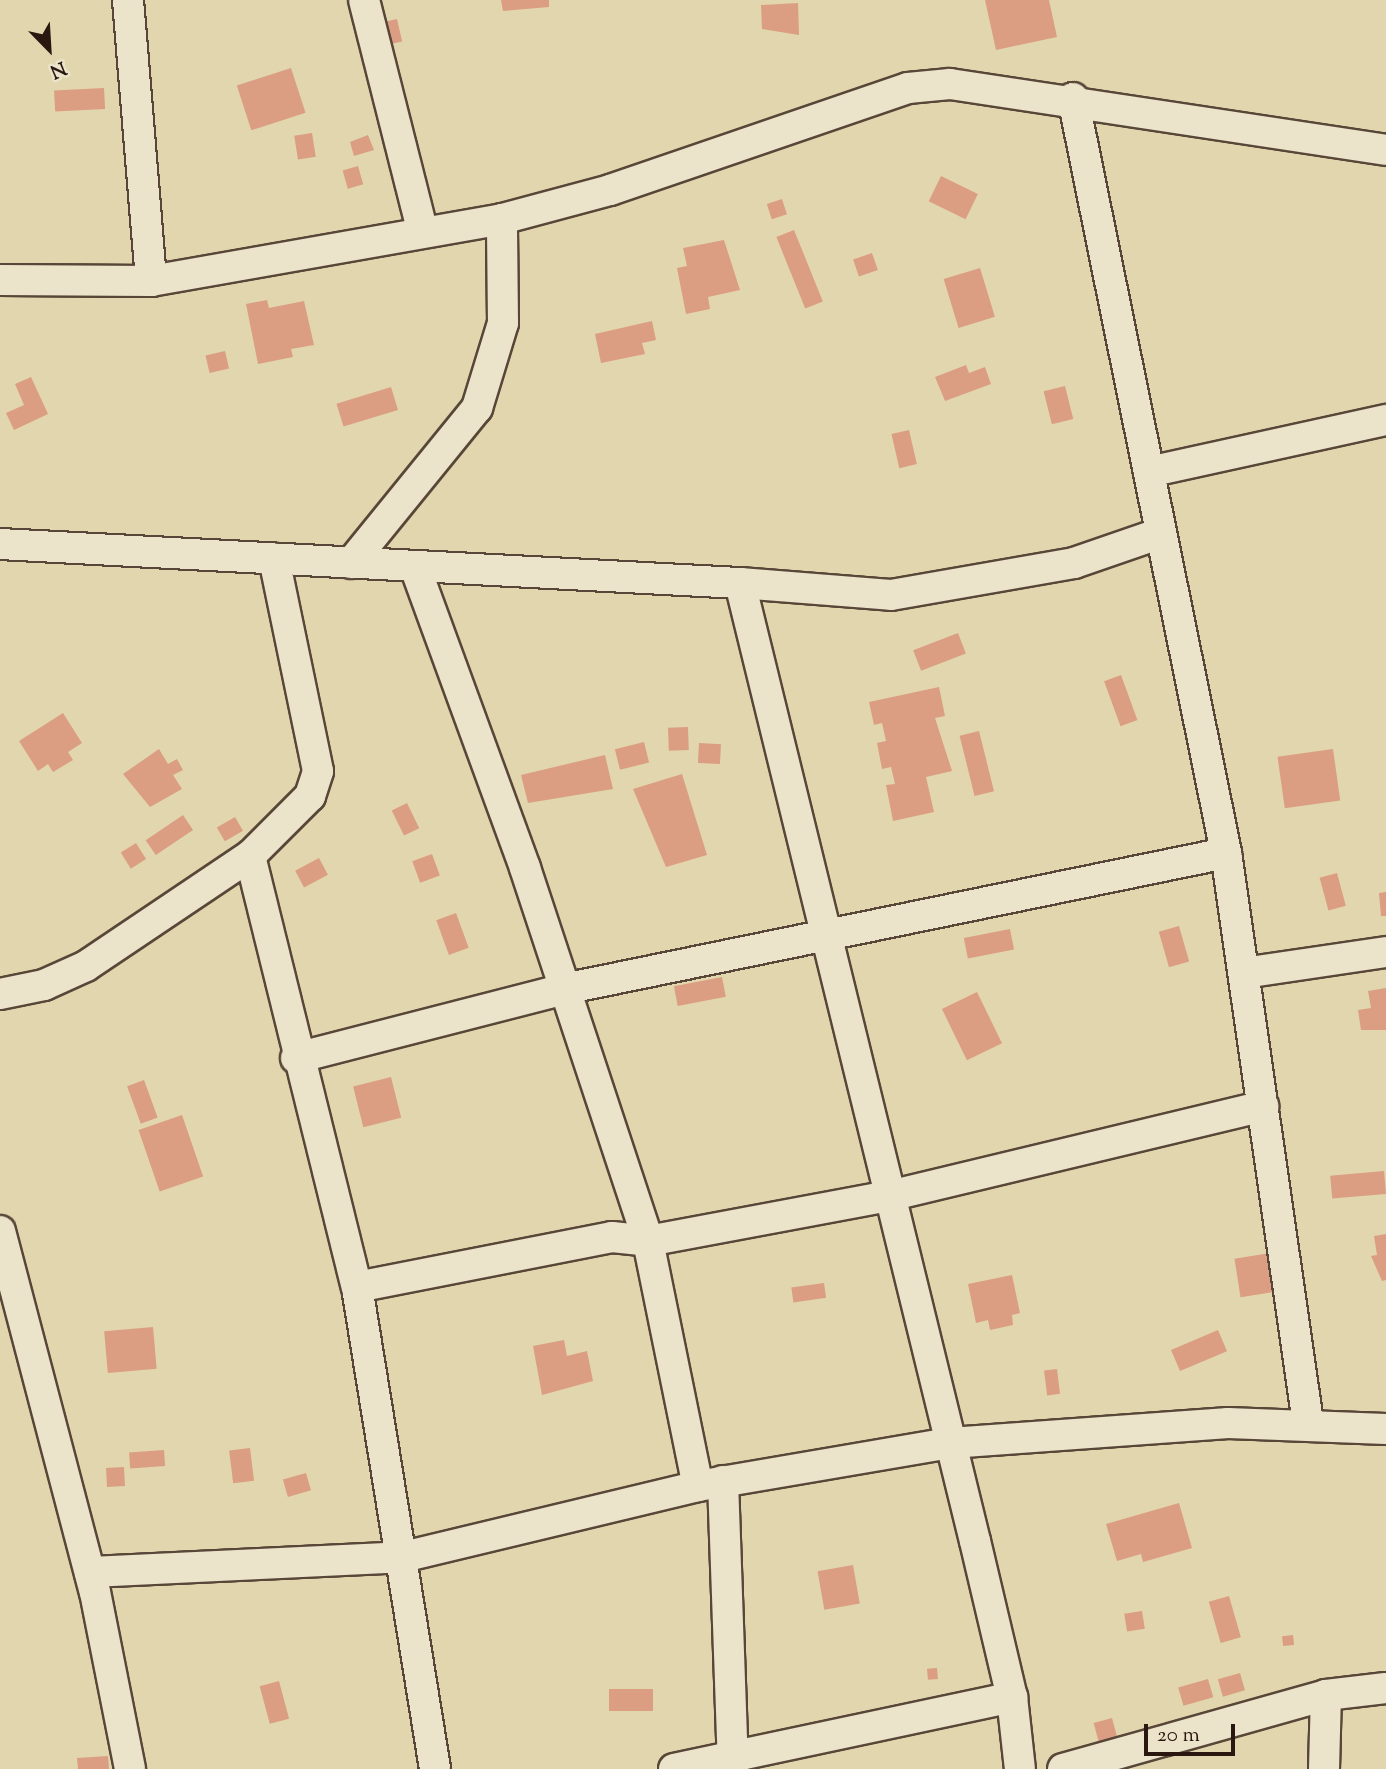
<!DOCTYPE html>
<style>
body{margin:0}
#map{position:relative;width:1386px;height:1769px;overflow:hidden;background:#e2d6ae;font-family:"Sorts Mill Goudy",serif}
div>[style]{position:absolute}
.building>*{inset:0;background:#db9e82;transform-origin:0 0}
.roads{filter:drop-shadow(2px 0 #584738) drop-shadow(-2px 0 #584738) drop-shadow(0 2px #584738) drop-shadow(0 -2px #584738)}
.minor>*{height:30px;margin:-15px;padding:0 15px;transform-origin:15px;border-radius:15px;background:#ece4ca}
span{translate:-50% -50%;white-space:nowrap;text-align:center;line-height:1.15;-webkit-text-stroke:7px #ece4ca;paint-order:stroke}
.north{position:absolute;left:14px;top:14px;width:70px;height:70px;-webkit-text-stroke:5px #ece4ca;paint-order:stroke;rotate:156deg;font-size:19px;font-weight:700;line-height:28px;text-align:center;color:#2a1710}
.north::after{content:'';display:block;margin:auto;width:24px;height:32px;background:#2a1710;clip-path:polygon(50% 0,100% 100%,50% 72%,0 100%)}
.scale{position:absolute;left:1144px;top:1724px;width:91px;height:32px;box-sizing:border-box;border:4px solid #2a1710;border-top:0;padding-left:9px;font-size:21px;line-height:24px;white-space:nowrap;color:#2a1710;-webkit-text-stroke:5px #ece4ca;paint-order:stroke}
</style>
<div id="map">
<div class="building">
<i style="clip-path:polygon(501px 0,549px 0,549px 7px,503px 11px)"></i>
<i style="clip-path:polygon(985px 0,1049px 0,1057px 37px,996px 50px)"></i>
<i style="clip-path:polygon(798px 3px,799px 35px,762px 29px,761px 5px)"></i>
<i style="left:397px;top:19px;width:23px;height:15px;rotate:77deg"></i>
<i style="left:291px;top:68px;width:47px;height:57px;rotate:72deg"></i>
<i style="left:104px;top:88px;width:21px;height:50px;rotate:87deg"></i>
<i style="left:312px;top:133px;width:24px;height:18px;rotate:81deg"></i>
<i style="clip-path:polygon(368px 135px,374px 150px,354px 156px,350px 142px)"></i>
<i style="left:358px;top:166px;width:19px;height:16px;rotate:74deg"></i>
<i style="left:941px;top:176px;width:41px;height:28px;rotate:26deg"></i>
<i style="left:782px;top:199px;width:16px;height:16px;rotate:72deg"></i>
<i style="left:794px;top:230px;width:77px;height:19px;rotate:68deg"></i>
<i style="clip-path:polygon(724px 240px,740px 290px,708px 297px,710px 309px,686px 314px,677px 268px,687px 266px,683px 248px)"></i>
<i style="left:872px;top:253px;width:18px;height:20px;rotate:71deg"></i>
<i style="left:980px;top:268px;width:51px;height:38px;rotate:73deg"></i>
<i style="clip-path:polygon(267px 300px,269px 308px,304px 301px,314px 345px,291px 349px,293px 357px,258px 364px,246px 304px)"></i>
<i style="clip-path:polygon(652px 321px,656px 340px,642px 343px,645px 354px,601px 363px,595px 334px)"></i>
<i style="left:225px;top:351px;width:18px;height:20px;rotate:77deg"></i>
<i style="clip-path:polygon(966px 365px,969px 373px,985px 367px,991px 384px,945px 401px,935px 377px)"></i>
<i style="clip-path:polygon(31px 377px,48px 414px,14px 430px,6px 413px,24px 405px,15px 384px)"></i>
<i style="left:1065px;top:386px;width:34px;height:22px;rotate:76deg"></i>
<i style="left:391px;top:387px;width:24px;height:57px;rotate:73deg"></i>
<i style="left:909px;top:430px;width:35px;height:18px;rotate:77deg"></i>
<i style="left:958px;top:633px;width:22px;height:48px;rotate:69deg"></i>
<i style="left:1121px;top:675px;width:48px;height:18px;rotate:70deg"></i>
<i style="clip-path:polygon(939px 687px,945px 716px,935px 718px,952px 771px,926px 777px,934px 812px,893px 821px,886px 785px,895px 784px,891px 767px,882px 769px,877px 743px,886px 741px,882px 723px,874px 725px,869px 702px)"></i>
<i style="clip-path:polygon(63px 713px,82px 743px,68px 752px,73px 760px,53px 772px,48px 764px,38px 771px,19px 741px)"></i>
<i style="left:688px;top:727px;width:23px;height:20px;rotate:88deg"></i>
<i style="left:979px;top:731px;width:62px;height:20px;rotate:76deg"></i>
<i style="left:644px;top:742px;width:21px;height:30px;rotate:76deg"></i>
<i style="left:699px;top:743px;width:22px;height:20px;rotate:3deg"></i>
<i style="clip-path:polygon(159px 749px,168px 764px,177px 759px,183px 770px,173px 775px,182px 789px,150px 807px,123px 774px)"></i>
<i style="left:1333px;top:749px;width:52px;height:56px;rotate:82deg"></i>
<i style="clip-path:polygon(605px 755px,613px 789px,528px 803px,521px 775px)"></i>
<i style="clip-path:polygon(682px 774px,707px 855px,666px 867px,633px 789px)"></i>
<i style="left:407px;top:803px;width:28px;height:17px;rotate:64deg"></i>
<i style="left:183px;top:815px;width:18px;height:45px;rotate:56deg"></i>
<i style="left:235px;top:817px;width:16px;height:21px;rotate:60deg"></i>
<i style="left:136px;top:843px;width:19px;height:18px;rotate:58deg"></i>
<i style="left:432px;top:854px;width:23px;height:21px;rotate:70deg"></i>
<i style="left:319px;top:858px;width:19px;height:27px;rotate:62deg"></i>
<i style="left:1337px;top:873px;width:34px;height:18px;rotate:75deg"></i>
<i style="clip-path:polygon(1386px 892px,1386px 916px,1381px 916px,1379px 893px)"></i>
<i style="left:456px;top:913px;width:37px;height:21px;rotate:70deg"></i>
<i style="left:1179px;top:926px;width:37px;height:21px;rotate:74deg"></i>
<i style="left:1010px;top:929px;width:21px;height:47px;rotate:79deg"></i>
<i style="left:722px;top:977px;width:20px;height:49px;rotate:79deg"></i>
<i style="clip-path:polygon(1386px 988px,1386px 1030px,1361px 1030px,1358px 1010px,1371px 1008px,1368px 991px)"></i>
<i style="left:977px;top:992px;width:57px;height:39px;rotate:64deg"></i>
<i style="left:391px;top:1077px;width:42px;height:39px;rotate:76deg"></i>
<i style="left:144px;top:1080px;width:40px;height:18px;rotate:70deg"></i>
<i style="left:182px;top:1115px;width:65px;height:46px;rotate:71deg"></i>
<i style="left:1384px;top:1171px;width:23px;height:54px;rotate:85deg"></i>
<i style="clip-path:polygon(1386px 1234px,1386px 1280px,1382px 1281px,1371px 1256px,1377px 1255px,1374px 1236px)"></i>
<i style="left:1270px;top:1253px;width:39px;height:36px;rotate:81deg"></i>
<i style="clip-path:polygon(1012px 1275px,1020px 1313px,1012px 1315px,1013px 1325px,990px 1330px,988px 1320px,976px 1323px,968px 1284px)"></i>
<i style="left:824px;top:1283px;width:15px;height:33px;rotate:82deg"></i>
<i style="left:153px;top:1327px;width:42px;height:49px;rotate:85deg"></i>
<i style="left:1218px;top:1330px;width:23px;height:51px;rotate:67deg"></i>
<i style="clip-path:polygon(564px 1340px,567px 1356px,587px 1351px,593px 1381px,542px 1395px,533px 1346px)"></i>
<i style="left:1057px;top:1369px;width:25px;height:13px;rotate:83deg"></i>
<i style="left:250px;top:1448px;width:33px;height:21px;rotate:83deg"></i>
<i style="left:164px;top:1450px;width:16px;height:35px;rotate:86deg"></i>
<i style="left:124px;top:1467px;width:19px;height:18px;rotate:87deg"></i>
<i style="left:306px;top:1473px;width:18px;height:24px;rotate:74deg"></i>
<i style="clip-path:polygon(1179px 1503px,1192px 1548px,1143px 1562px,1141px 1554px,1117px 1561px,1106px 1524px)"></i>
<i style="left:853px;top:1565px;width:39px;height:36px;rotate:80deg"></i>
<i style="left:1229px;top:1596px;width:43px;height:21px;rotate:74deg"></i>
<i style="left:1142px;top:1611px;width:18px;height:18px;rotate:81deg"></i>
<i style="left:1293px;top:1635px;width:10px;height:11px;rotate:84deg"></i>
<i style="left:937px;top:1668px;width:11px;height:10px;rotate:85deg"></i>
<i style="left:1240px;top:1673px;width:18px;height:23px;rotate:74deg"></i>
<i style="left:1208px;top:1679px;width:19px;height:31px;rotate:74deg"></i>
<i style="left:279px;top:1681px;width:39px;height:20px;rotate:75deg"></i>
<i style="left:609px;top:1689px;width:44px;height:22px"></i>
<i style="left:1112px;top:1718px;width:20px;height:19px;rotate:75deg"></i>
<i style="clip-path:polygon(108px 1756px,109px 1769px,78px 1769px,77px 1758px)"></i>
</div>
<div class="roads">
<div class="minor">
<i style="left:128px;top:0;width:282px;rotate:85.3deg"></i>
<i style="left:364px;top:0;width:237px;rotate:75.8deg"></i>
<i style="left:1073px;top:98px;width:770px;rotate:78.54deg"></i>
<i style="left:1226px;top:853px;width:576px;rotate:81.81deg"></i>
<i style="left:0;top:280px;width:151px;rotate:0.4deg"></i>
<i style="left:151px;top:281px;width:356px;rotate:-10deg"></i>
<i style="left:502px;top:219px;width:112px;rotate:-15deg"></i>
<i style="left:610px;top:190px;width:315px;rotate:-18.9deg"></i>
<i style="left:908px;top:88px;width:42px;rotate:-5.4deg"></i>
<i style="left:950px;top:84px;width:441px;rotate:8.6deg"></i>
<i style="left:1149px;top:472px;width:243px;rotate:-12.4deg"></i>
<i style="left:0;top:544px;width:741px;rotate:3.02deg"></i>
<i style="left:740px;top:583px;width:986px;rotate:76.22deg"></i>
<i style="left:975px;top:1541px;width:160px;rotate:76.7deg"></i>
<i style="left:1012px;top:1697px;width:72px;rotate:83.7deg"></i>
<i style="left:351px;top:563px;width:200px;rotate:-50.9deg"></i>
<i style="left:477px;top:408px;width:89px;rotate:-73deg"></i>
<i style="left:503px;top:323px;width:104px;rotate:-90.6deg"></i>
<i style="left:415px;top:567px;width:320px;rotate:69.9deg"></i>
<i style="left:525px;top:868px;width:393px;rotate:71.7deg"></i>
<i style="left:648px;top:1241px;width:250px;rotate:78.5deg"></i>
<i style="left:740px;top:583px;width:151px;rotate:4.5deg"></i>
<i style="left:891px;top:595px;width:186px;rotate:-9.9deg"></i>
<i style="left:1074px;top:563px;width:92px;rotate:-19deg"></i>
<i style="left:250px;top:856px;width:444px;rotate:76.1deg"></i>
<i style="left:357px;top:1287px;width:488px;rotate:80.8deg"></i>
<i style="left:1244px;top:973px;width:144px;rotate:-8.4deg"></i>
<i style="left:0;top:994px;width:45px;rotate:-11.6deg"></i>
<i style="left:44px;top:985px;width:46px;rotate:-24.3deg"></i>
<i style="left:86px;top:966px;width:197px;rotate:-33.9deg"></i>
<i style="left:250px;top:856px;width:85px;rotate:-45deg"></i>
<i style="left:310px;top:796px;width:26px;rotate:-72deg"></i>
<i style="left:318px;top:771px;width:217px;rotate:-101.7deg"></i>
<i style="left:296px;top:1058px;width:277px;rotate:-14.4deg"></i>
<i style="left:564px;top:989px;width:676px;rotate:-11.61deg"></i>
<i style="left:0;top:1231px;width:373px;rotate:75.3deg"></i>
<i style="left:95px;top:1592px;width:180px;rotate:78.8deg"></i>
<i style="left:357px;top:1287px;width:260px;rotate:-11.1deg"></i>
<i style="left:612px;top:1237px;width:36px;rotate:6deg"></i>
<i style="left:648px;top:1241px;width:245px;rotate:-10.6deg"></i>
<i style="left:889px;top:1196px;width:385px;rotate:-13.5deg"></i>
<i style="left:723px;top:1481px;width:288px;rotate:88deg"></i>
<i style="left:90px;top:1572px;width:313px;rotate:-2.7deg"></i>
<i style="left:403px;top:1557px;width:303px;rotate:-13.5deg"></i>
<i style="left:698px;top:1486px;width:256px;rotate:-9.7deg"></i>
<i style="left:950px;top:1443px;width:279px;rotate:-4.1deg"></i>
<i style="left:1228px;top:1423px;width:158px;rotate:2.2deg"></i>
<i style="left:674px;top:1769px;width:346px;rotate:-12deg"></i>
<i style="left:1063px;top:1769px;width:273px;rotate:-15.7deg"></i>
<i style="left:1326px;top:1695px;width:60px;rotate:-6.7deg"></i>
<i style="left:1324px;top:1769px;width:74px;rotate:-88.5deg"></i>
</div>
</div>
<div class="north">N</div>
<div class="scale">20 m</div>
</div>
